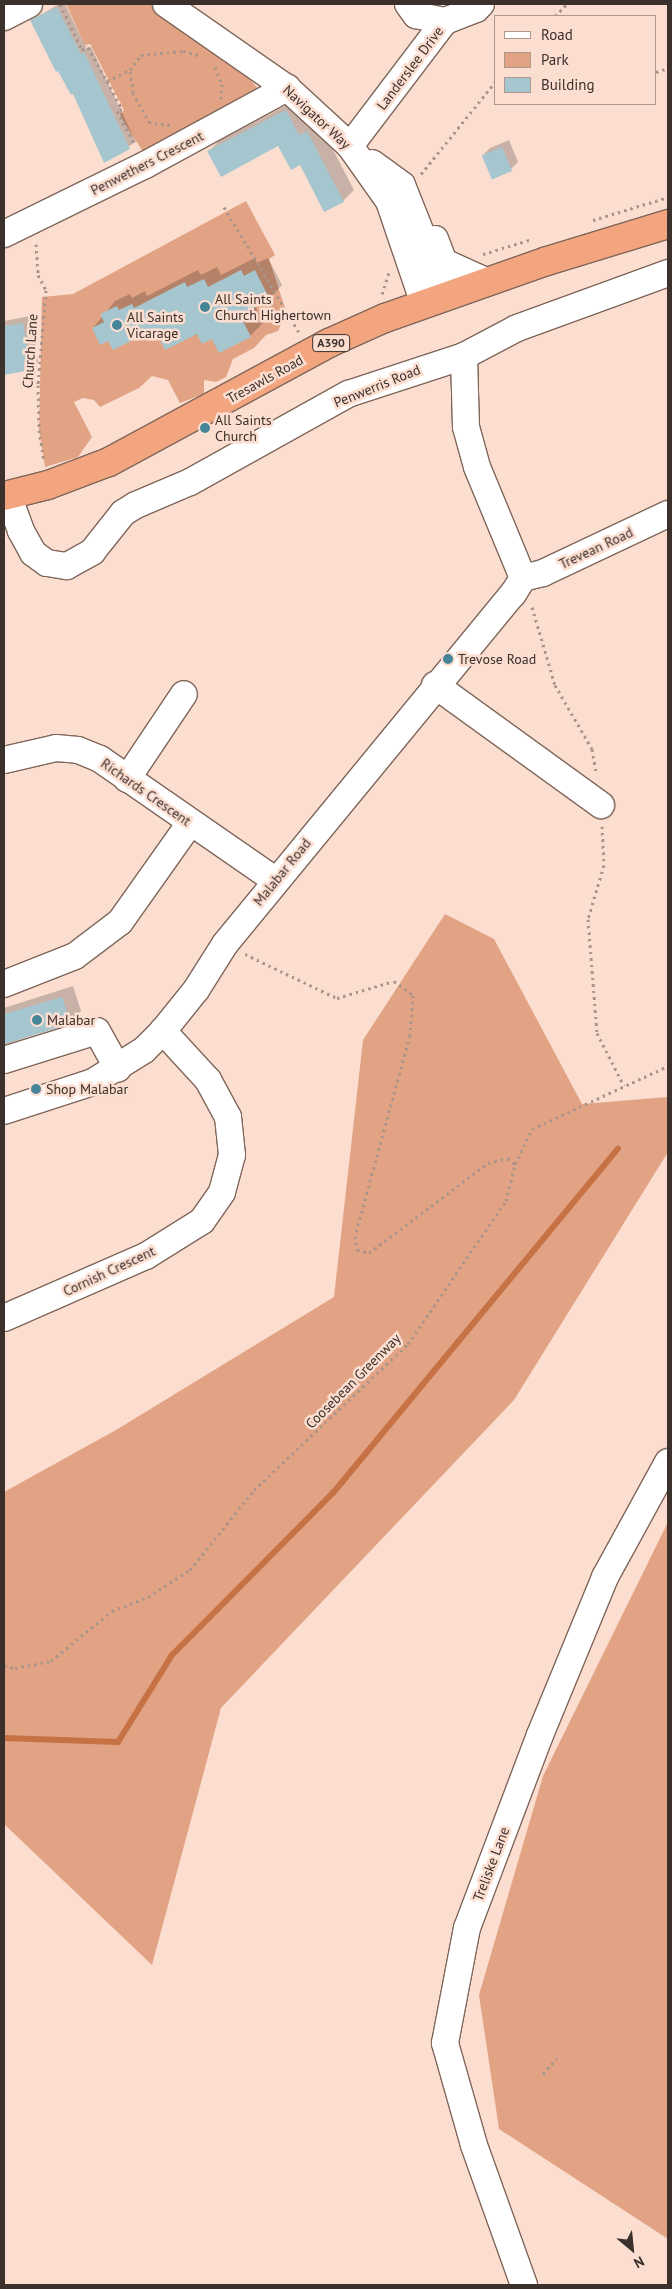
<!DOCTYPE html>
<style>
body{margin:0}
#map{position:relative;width:672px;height:2289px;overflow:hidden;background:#fbded0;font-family:"PT Sans",sans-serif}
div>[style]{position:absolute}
.green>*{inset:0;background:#e2a384}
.shadow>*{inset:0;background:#0003}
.stream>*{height:6px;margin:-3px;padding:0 3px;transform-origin:3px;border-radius:3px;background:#c67245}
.building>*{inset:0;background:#a5c5cf;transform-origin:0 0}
.path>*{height:3px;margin-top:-1.5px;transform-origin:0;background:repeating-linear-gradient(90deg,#aa958a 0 2.5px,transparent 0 6.5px)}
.roads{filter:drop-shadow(1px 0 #7f665a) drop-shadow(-1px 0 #7f665a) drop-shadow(0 1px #7f665a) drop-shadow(0 -1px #7f665a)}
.minor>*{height:26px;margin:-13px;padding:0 13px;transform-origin:13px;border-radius:13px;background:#fff}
.highway>*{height:28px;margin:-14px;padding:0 14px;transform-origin:14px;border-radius:14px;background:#f2a57e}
.dots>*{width:14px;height:14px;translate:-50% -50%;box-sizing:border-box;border:2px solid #fbded0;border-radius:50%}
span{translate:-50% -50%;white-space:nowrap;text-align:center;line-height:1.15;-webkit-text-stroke:5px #fbded0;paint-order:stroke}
.shield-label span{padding:1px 4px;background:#fbded0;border:1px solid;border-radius:4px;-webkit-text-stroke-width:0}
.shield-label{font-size:12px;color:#3b302b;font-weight:700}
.street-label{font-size:14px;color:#3b302b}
.poi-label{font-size:14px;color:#3b302b}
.left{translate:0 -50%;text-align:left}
.frame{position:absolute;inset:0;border:5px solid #3b302b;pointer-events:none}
.legend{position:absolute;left:494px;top:15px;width:162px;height:90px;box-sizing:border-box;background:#fbded0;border:1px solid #ae988e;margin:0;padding:6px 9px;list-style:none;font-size:15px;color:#3b302b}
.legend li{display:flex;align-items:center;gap:10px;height:25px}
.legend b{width:25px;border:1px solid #ae988e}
.north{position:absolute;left:607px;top:2224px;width:50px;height:50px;-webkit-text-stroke:4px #fbded0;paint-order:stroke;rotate:152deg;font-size:14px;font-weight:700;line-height:20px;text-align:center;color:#3b302b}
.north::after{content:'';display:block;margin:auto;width:18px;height:22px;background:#3b302b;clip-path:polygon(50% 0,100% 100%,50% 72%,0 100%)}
</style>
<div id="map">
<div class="green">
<i style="clip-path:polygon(66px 4px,151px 4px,242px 70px,261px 92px,147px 158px,122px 119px,120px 114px,124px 110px,90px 44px,85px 45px)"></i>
<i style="clip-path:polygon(246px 201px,275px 255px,269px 259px,286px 311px,278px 331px,266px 335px,254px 348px,233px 359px,226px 377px,216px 382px,204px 380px,204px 394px,180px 403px,168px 380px,152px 376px,139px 388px,100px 407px,94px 400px,83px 398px,74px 402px,92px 437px,78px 457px,45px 467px,39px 430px,42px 297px,73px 294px)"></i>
<i style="clip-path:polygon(445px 914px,494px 939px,582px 1104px,668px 1097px,668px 1152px,514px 1400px,221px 1708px,152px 1965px,4px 1824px,4px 1492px,116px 1430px,334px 1297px,363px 1040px)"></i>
<i style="clip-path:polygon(668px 1522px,668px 2239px,499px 2129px,479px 1995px,543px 1776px)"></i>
</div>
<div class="shadow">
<i style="clip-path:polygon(59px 4px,65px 4px,87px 49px,91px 47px,136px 142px,105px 161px,73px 92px,32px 20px)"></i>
<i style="clip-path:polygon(297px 100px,318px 121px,354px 190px,343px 201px,279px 145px,209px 151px,219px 141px)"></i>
<i style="clip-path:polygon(509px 140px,518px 162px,511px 169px,483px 155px,490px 148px)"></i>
<i style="clip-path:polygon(255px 258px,257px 263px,268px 258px,282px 285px,269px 299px,255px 306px,263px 323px,250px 336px,212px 338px,156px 328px,109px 339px,93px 328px,115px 301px,130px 294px,132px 298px,145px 291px,147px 296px,198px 270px,201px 275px,217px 267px,221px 275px)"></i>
<i style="clip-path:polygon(30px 316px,38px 362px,30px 369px,4px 374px,4px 321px)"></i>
<i style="clip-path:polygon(73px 986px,81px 1011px,70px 1022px,4px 1045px,4px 1008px)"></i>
</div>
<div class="stream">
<i style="left:4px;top:1738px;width:114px;rotate:2deg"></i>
<i style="left:118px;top:1742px;width:102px;rotate:-58.2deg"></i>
<i style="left:172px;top:1655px;width:228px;rotate:-45.2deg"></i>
<i style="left:333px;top:1493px;width:447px;rotate:-50.4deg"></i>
</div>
<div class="building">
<i style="clip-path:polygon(57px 7px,81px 54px,84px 52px,130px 149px,104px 163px,73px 94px,71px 95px,58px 71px,56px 72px,30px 20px)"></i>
<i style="clip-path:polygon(286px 110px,299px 135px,307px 131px,344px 202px,324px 212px,300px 165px,291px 170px,278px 146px,221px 177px,207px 151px)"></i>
<i style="left:502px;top:147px;width:26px;height:22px;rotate:67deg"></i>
<i style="clip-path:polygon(241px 270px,244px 276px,255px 270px,270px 300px,240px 315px,251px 337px,219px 353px,212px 339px,202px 344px,197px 334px,165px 350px,155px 329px,113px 350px,108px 341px,100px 345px,92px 328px,104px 322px,100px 314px,117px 306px,119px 310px,132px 304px,134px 308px,185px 282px,187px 287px,204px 279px,208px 287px)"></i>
<i style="clip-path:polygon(23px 323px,31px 370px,4px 375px,4px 326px)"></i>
<i style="clip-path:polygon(62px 997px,71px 1024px,4px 1044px,4px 1014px)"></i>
</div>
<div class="path">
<i style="left:60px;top:4px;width:51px;rotate:64.4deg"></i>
<i style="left:82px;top:50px;width:7px;rotate:-27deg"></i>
<i style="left:88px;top:47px;width:39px;rotate:61deg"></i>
<i style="left:107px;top:81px;width:32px;rotate:62deg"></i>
<i style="left:122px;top:109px;width:5px;rotate:158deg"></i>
<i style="left:117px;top:111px;width:38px;rotate:62deg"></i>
<i style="left:555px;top:16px;width:17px;rotate:-45deg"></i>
<i style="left:215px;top:67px;width:18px;rotate:68deg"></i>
<i style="left:222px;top:84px;width:15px;rotate:94deg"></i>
<i style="left:656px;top:72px;width:13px;rotate:-18deg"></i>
<i style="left:107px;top:81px;width:25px;rotate:-26deg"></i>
<i style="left:170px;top:125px;width:20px;rotate:-174deg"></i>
<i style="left:150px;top:123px;width:34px;rotate:-120deg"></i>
<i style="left:133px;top:93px;width:23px;rotate:-97deg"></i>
<i style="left:130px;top:70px;width:19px;rotate:-54deg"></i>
<i style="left:141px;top:55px;width:42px;rotate:-5.4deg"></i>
<i style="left:183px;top:51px;width:16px;rotate:15deg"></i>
<i style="left:421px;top:174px;width:119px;rotate:-51.1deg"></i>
<i style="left:224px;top:207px;width:148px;rotate:59.1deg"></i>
<i style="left:593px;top:220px;width:78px;rotate:-17deg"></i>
<i style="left:36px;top:244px;width:31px;rotate:86deg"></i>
<i style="left:38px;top:275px;width:17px;rotate:62deg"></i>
<i style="left:46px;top:290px;width:95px;rotate:94.8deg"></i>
<i style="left:38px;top:385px;width:45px;rotate:88.7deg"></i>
<i style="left:39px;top:430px;width:32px;rotate:81deg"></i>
<i style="left:483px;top:254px;width:51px;rotate:-17deg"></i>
<i style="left:382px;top:294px;width:23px;rotate:-72deg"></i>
<i style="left:532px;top:607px;width:81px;rotate:73.6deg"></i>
<i style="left:555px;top:685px;width:74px;rotate:60deg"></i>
<i style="left:592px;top:749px;width:23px;rotate:80deg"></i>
<i style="left:602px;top:826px;width:39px;rotate:87deg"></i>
<i style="left:604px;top:865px;width:56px;rotate:106.5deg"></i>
<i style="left:588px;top:919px;width:114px;rotate:85.5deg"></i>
<i style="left:597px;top:1033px;width:59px;rotate:63deg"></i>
<i style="left:245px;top:954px;width:102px;rotate:25.6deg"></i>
<i style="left:337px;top:998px;width:59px;rotate:-16.6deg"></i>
<i style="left:394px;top:981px;width:24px;rotate:36deg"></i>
<i style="left:413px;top:995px;width:40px;rotate:94.3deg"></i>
<i style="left:410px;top:1035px;width:208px;rotate:105.3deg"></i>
<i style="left:355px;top:1236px;width:14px;rotate:82deg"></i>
<i style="left:357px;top:1250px;width:12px;rotate:14deg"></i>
<i style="left:369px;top:1253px;width:149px;rotate:-37.1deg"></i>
<i style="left:488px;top:1163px;width:21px;rotate:-14deg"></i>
<i style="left:508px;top:1158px;width:9px;rotate:41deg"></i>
<i style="left:4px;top:1666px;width:11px;rotate:10deg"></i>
<i style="left:15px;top:1668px;width:37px;rotate:-11deg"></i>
<i style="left:51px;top:1661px;width:79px;rotate:-39.3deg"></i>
<i style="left:112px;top:1611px;width:39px;rotate:-21deg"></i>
<i style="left:148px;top:1597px;width:50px;rotate:-32.7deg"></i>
<i style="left:190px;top:1570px;width:102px;rotate:-51.3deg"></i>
<i style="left:254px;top:1490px;width:212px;rotate:-43.5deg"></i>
<i style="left:408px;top:1344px;width:173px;rotate:-55.6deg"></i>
<i style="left:506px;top:1201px;width:38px;rotate:-76deg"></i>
<i style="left:515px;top:1164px;width:39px;rotate:-64deg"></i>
<i style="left:532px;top:1129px;width:150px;rotate:-24.9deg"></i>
<i style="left:543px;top:2074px;width:21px;rotate:-49deg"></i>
</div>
<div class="roads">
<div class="minor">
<i style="left:166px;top:4px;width:147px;rotate:34.8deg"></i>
<i style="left:287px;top:88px;width:86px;rotate:42.6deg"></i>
<i style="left:350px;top:146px;width:67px;rotate:54.7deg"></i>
<i style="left:389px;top:201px;width:109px;rotate:71.2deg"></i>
<i style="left:408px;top:4px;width:14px;rotate:54deg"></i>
<i style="left:416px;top:15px;width:30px;rotate:12deg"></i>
<i style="left:4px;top:17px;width:28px;rotate:-27deg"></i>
<i style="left:350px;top:146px;width:157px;rotate:-52.8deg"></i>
<i style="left:445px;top:21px;width:33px;rotate:-21deg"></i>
<i style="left:476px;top:9px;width:7px;rotate:-45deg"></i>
<i style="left:372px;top:163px;width:37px;rotate:36deg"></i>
<i style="left:402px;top:185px;width:119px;rotate:68.4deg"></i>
<i style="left:4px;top:234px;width:157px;rotate:-26.1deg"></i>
<i style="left:145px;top:165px;width:162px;rotate:-28.5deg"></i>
<i style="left:435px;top:239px;width:25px;rotate:69deg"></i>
<i style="left:444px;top:262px;width:48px;rotate:24.4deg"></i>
<i style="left:464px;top:356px;width:71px;rotate:88.4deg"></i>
<i style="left:466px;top:427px;width:41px;rotate:74.6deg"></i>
<i style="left:477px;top:467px;width:120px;rotate:67.5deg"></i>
<i style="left:8px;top:495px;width:38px;rotate:70deg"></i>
<i style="left:21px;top:531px;width:25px;rotate:61deg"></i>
<i style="left:33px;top:553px;width:17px;rotate:36deg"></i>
<i style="left:47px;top:563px;width:20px;rotate:9deg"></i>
<i style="left:67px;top:566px;width:29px;rotate:-29deg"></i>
<i style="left:92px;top:552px;width:50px;rotate:-51.5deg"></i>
<i style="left:123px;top:513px;width:15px;rotate:-32deg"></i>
<i style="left:136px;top:505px;width:59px;rotate:-23.1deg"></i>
<i style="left:190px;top:482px;width:181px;rotate:-29.1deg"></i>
<i style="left:348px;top:394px;width:122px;rotate:-18.1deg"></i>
<i style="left:464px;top:356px;width:60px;rotate:-27.8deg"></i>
<i style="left:517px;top:328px;width:161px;rotate:-20deg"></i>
<i style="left:523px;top:578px;width:21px;rotate:-14deg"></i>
<i style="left:543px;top:573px;width:138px;rotate:-25.3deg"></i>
<i style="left:435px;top:685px;width:205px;rotate:35.9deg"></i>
<i style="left:4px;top:760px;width:53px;rotate:-13deg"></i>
<i style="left:56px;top:748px;width:22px;rotate:5deg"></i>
<i style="left:78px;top:750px;width:24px;rotate:22deg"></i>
<i style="left:100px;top:759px;width:213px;rotate:34.7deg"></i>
<i style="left:127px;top:779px;width:102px;rotate:-56.2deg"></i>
<i style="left:4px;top:984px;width:76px;rotate:-21.5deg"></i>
<i style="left:75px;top:956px;width:56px;rotate:-37.1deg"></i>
<i style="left:120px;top:922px;width:121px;rotate:-54.7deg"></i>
<i style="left:4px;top:1060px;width:97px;rotate:-17.3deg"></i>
<i style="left:97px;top:1031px;width:43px;rotate:61.1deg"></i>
<i style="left:4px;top:1111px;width:94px;rotate:-18deg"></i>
<i style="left:93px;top:1082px;width:60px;rotate:-32.1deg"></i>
<i style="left:144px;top:1050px;width:27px;rotate:-45deg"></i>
<i style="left:163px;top:1031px;width:53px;rotate:-51.2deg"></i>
<i style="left:196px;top:990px;width:54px;rotate:-57.8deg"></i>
<i style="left:225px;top:944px;width:453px;rotate:-50.6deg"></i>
<i style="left:513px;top:594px;width:19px;rotate:-58deg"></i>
<i style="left:4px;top:1318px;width:155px;rotate:-23.6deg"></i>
<i style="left:146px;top:1256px;width:66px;rotate:-32deg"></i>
<i style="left:202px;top:1221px;width:35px;rotate:-55deg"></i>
<i style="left:222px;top:1192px;width:38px;rotate:-75deg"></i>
<i style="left:232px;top:1155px;width:38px;rotate:-96deg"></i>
<i style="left:228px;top:1117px;width:42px;rotate:-118.4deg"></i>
<i style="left:208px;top:1080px;width:67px;rotate:-132.6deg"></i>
<i style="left:524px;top:2285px;width:149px;rotate:-109.7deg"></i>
<i style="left:474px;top:2145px;width:106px;rotate:-105.9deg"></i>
<i style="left:445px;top:2043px;width:117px;rotate:-79.2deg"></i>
<i style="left:467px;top:1928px;width:206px;rotate:-69.3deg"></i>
<i style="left:540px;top:1735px;width:171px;rotate:-67.6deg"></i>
<i style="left:605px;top:1577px;width:131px;rotate:-61.3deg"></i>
</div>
<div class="highway">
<i style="left:4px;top:496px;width:45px;rotate:-14deg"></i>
<i style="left:48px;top:485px;width:65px;rotate:-20.7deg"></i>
<i style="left:109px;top:462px;width:250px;rotate:-28.4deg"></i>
<i style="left:329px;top:343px;width:61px;rotate:-24.1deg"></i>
<i style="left:385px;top:318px;width:172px;rotate:-19.4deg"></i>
<i style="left:547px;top:261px;width:127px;rotate:-17deg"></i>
</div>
</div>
<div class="dots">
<i style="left:205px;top:307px;background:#458598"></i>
<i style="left:117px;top:325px;background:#458598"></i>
<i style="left:205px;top:428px;background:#458598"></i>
<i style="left:448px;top:659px;background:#458598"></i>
<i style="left:37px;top:1020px;background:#458598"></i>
<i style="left:36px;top:1089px;background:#458598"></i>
</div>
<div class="shield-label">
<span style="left:331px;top:343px">A390</span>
</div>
<div class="street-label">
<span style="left:410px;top:68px;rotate:-53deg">Landerslee Drive</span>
<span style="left:317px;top:117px;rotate:43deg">Navigator Way</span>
<span style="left:147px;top:163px;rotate:-27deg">Penwethers Crescent</span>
<span style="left:30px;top:351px;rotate:-86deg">Church Lane</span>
<span style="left:265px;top:379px;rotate:-29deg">Tresawls Road</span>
<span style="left:377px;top:386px;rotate:-22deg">Penwerris Road</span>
<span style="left:596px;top:548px;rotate:-25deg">Trevean Road</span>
<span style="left:146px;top:792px;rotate:35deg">Richards Crescent</span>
<span style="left:282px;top:872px;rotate:-51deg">Malabar Road</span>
<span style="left:109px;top:1271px;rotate:-25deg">Cornish Crescent</span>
<span style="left:353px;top:1381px;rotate:-45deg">Coosebean Greenway</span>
<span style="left:491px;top:1864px;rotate:-69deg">Treliske Lane</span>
</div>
<div class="poi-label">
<span class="left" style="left:215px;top:307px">All Saints<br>Church Highertown</span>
<span class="left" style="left:127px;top:325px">All Saints<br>Vicarage</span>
<span class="left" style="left:215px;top:428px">All Saints<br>Church</span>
<span class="left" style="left:458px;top:659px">Trevose Road</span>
<span class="left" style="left:47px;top:1020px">Malabar</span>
<span class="left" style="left:46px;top:1089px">Shop Malabar</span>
</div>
<div class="frame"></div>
<ul class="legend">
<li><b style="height:6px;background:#fff"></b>Road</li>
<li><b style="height:14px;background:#e2a384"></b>Park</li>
<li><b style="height:14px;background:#a5c5cf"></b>Building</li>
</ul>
<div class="north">N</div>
</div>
